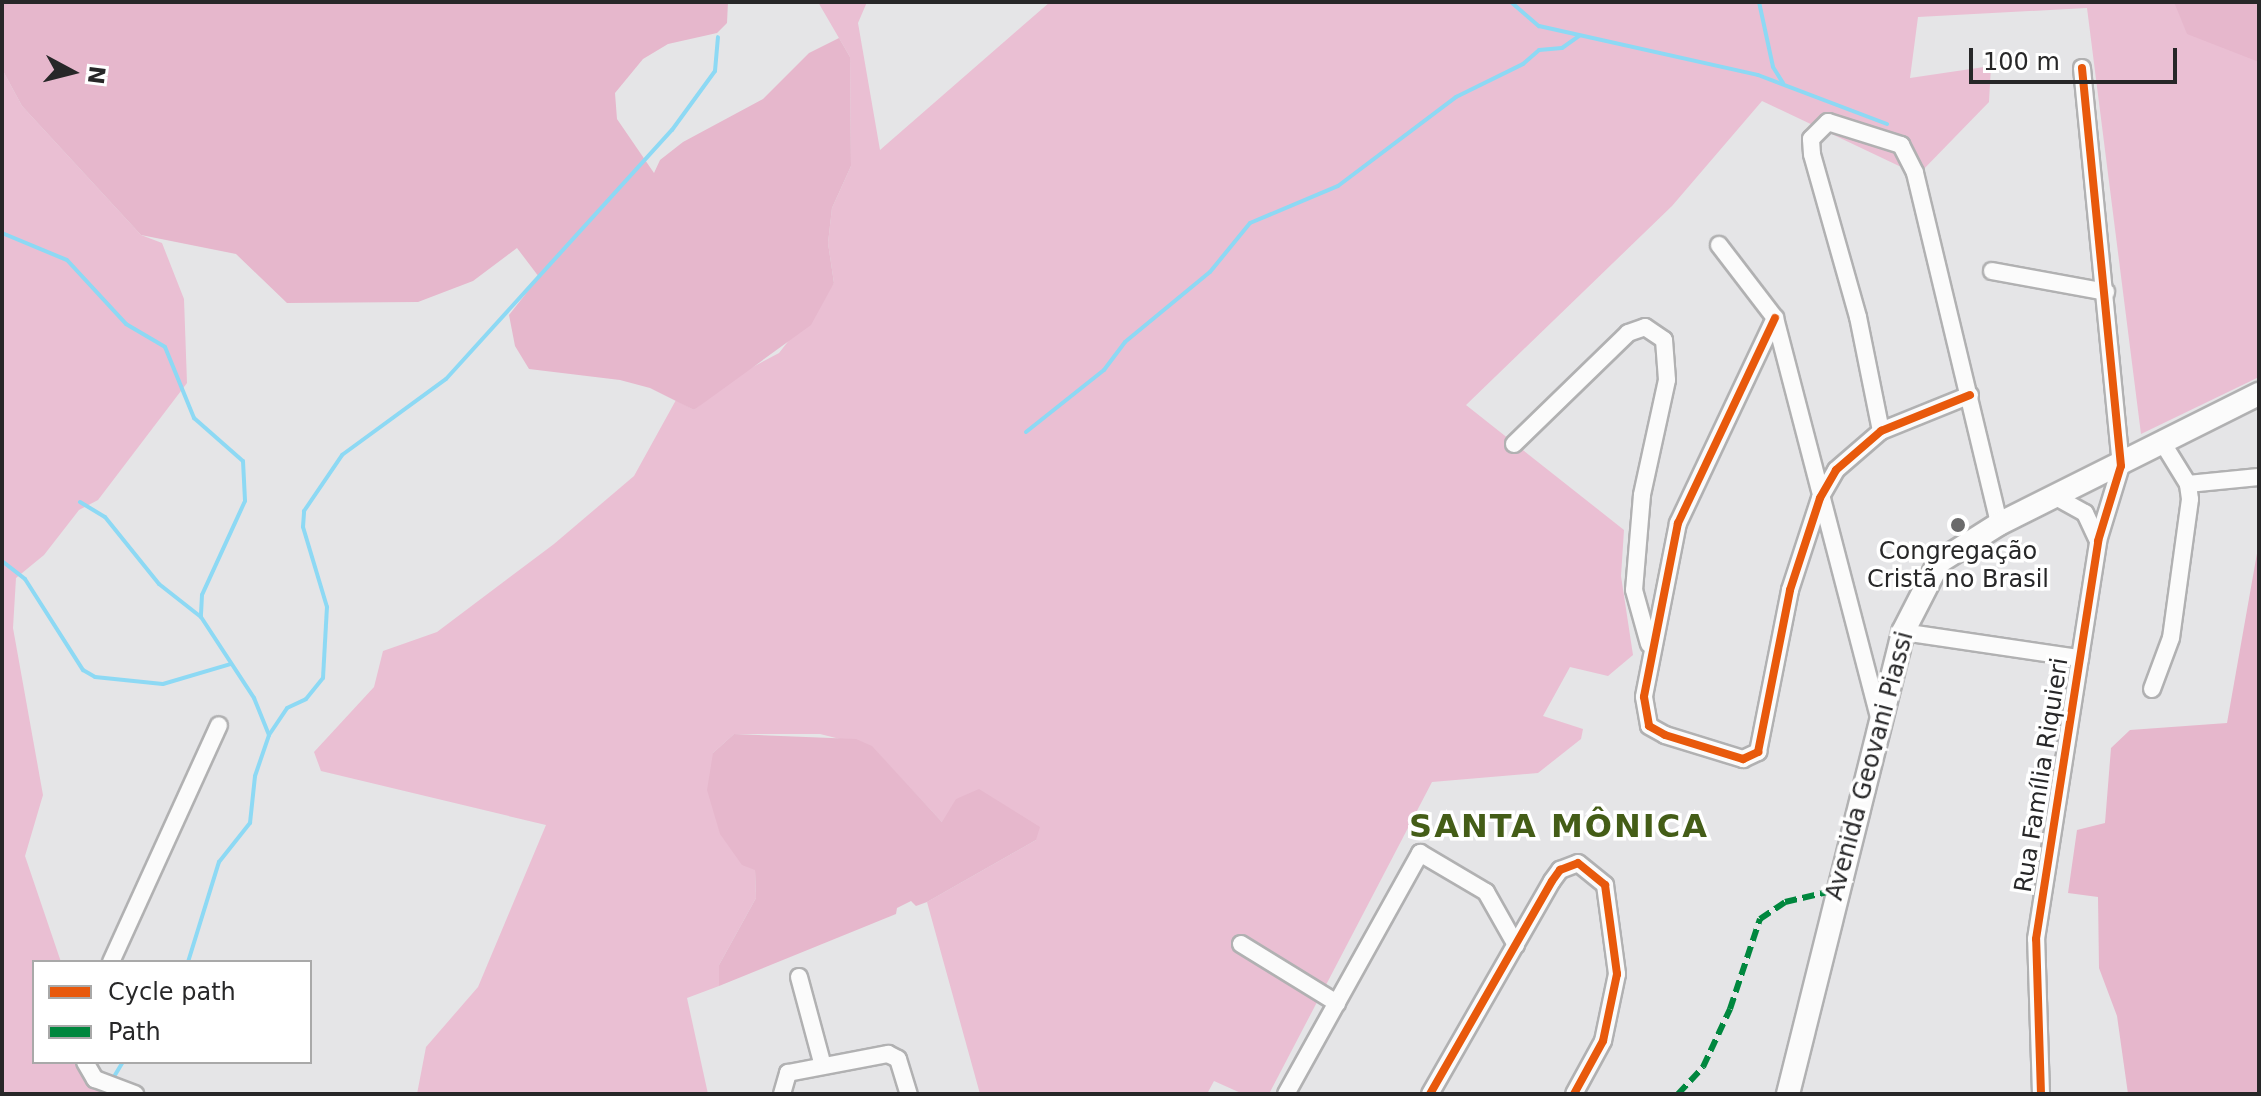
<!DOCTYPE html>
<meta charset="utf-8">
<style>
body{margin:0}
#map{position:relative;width:2261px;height:1096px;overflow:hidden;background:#e5e5e7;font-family:"DejaVu Sans",sans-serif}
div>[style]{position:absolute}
.green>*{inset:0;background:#eabfd3}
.forest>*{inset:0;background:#e6b7cc}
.stream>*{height:4px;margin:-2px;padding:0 2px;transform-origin:2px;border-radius:2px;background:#8dd9f4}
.roads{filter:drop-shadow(2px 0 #b1b1b2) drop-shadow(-2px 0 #b1b1b2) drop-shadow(0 2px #b1b1b2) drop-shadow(0 -2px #b1b1b2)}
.street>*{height:16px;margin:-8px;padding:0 8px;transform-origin:8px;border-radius:8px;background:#fbfbfb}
.secondary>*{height:22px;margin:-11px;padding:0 11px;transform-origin:11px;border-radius:11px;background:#fbfbfb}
.quiet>*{height:6px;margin-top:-3px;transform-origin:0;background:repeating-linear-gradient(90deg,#00873e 0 12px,transparent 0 18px)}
.cycleway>*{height:8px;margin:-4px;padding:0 4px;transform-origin:4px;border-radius:4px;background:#e8590c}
.dots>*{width:22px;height:22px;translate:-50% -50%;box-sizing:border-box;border:4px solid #fff;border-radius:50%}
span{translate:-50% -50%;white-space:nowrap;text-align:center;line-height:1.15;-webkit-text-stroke:7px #fff;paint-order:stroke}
.poi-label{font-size:24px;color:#272728}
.street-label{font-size:24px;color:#272728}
.district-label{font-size:32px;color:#445d17;font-weight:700;letter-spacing:2px}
.frame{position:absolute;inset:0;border:4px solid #272728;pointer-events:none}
.legend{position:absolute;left:32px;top:960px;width:280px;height:104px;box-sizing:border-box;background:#fff;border:2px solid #a9a9a9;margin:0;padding:10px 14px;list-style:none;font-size:24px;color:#272728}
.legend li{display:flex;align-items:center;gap:16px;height:40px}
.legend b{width:40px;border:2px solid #a9a9a9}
.north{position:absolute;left:32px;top:32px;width:80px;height:80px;-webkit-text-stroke:6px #fff;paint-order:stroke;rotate:97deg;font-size:22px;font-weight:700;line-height:32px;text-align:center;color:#272728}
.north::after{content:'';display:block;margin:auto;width:28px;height:36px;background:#272728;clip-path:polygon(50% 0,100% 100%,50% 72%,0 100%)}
.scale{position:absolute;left:1969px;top:48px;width:208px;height:36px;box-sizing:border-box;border:4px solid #272728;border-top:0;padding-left:10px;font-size:24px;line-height:28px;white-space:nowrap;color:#272728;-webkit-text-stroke:6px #fff;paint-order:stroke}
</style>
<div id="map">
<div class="green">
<i style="clip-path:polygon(818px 2px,867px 2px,858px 23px,880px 150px,1050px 2px,2259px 2px,2259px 377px,2141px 434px,2087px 8px,1918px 17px,1910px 78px,1991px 66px,1989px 102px,1918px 175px,1762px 101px,1672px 206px,1466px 405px,1624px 530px,1621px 576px,1633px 655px,1608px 676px,1570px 667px,1543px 716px,1583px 729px,1581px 739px,1538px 773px,1432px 782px,1269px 1094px,1243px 1094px,1214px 1081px,1207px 1094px,980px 1094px,927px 902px,1036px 840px,942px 822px,872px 747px,820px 734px,734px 734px,713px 753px,755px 870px,756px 898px,719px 965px,719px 986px,687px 998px,708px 1094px,417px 1094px,426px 1047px,478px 987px,546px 825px,321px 771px,314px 752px,374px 687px,383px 651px,437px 632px,554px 544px,634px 476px,676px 400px,694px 410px,734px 377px,779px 353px,834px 283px,828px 243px,832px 208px,851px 166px,850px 57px)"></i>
<i style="clip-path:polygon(2px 69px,22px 106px,141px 235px,162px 243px,184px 299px,187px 383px,98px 500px,79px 510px,44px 555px,16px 578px,13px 628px,43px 795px,25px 856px,61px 962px,34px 962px,34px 1062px,87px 1062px,116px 1094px,2px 1094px)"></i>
</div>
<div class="forest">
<i style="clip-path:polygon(2px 2px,728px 2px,727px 23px,717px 33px,668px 44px,643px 59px,615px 93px,617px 119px,654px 173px,660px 160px,683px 142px,763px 99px,809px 53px,839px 38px,850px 57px,851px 166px,832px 208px,828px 243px,834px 283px,811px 325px,694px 410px,650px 388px,620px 380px,529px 369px,515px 346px,509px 315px,539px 277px,517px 248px,473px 281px,418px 302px,287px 303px,236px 254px,141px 235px,22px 106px,2px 69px)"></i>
<i style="clip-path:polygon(2174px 2px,2259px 2px,2259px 62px,2187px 34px)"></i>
<i style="clip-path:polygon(2259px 542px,2259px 1094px,2128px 1094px,2117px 1016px,2099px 968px,2098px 897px,2068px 893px,2077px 830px,2105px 823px,2111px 748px,2130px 730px,2227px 723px)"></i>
<i style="clip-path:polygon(734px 734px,856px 739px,872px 746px,942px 822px,956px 799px,979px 789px,1040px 827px,1036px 840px,927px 902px,916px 906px,911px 901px,897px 908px,896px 914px,719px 986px,719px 965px,756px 898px,755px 870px,742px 865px,720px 834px,707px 790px,713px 753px)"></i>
</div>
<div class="stream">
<i style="left:1511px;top:2px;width:37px;rotate:41deg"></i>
<i style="left:1539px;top:26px;width:224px;rotate:12.6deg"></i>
<i style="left:1758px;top:75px;width:138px;rotate:20.8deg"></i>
<i style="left:1759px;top:2px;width:66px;rotate:77.8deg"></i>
<i style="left:1773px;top:67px;width:19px;rotate:58deg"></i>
<i style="left:2px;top:233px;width:70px;rotate:22.6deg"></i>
<i style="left:67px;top:260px;width:87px;rotate:47.3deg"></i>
<i style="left:126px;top:324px;width:45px;rotate:30.5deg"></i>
<i style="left:165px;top:347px;width:77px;rotate:67.8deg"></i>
<i style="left:194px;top:418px;width:65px;rotate:41.3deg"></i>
<i style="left:243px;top:461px;width:40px;rotate:87.1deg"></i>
<i style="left:245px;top:501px;width:103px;rotate:114.6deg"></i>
<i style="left:202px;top:595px;width:22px;rotate:93deg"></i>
<i style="left:1026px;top:432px;width:100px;rotate:-38.5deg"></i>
<i style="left:1104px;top:370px;width:35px;rotate:-53deg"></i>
<i style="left:1125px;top:342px;width:110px;rotate:-39.5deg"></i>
<i style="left:1210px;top:272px;width:63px;rotate:-50.8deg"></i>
<i style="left:1250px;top:223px;width:95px;rotate:-22.8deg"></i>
<i style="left:1338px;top:186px;width:148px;rotate:-37deg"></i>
<i style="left:1456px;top:97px;width:75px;rotate:-26.2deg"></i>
<i style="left:1523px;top:64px;width:21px;rotate:-41deg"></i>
<i style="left:1539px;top:50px;width:23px;rotate:-5deg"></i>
<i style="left:1562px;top:48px;width:21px;rotate:-35deg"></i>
<i style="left:80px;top:502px;width:29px;rotate:31deg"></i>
<i style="left:105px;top:517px;width:86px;rotate:51.1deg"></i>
<i style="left:159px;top:584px;width:53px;rotate:38.2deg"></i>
<i style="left:201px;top:617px;width:97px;rotate:56.8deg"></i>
<i style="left:254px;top:698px;width:40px;rotate:68deg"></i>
<i style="left:2px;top:561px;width:29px;rotate:38deg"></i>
<i style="left:25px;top:579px;width:108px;rotate:57.5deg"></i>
<i style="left:83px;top:670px;width:14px;rotate:30deg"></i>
<i style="left:95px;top:677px;width:68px;rotate:5.9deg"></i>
<i style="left:163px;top:684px;width:71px;rotate:-16.4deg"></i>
<i style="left:188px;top:962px;width:105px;rotate:-72.8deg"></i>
<i style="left:219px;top:862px;width:50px;rotate:-51.5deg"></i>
<i style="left:250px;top:823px;width:47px;rotate:-83.9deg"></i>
<i style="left:255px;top:776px;width:43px;rotate:-71.1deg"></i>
<i style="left:269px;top:735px;width:32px;rotate:-56deg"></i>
<i style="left:287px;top:708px;width:21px;rotate:-25deg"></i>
<i style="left:306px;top:699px;width:27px;rotate:-51deg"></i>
<i style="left:323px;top:678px;width:71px;rotate:-86.8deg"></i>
<i style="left:327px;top:607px;width:84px;rotate:-106.7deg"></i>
<i style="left:303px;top:527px;width:16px;rotate:-86deg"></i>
<i style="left:304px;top:511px;width:68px;rotate:-55.8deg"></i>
<i style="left:342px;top:455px;width:129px;rotate:-36.2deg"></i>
<i style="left:446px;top:379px;width:336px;rotate:-47.8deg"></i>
<i style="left:672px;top:130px;width:73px;rotate:-53.9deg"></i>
<i style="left:715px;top:71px;width:34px;rotate:-85deg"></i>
<i style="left:112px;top:1080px;width:21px;rotate:-59deg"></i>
</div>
<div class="roads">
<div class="street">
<i style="left:1719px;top:245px;width:92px;rotate:52.5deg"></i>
<i style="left:1775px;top:318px;width:417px;rotate:75.4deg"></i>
<i style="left:1992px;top:271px;width:116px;rotate:10.4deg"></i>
<i style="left:1775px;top:318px;width:227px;rotate:115.3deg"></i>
<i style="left:1678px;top:523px;width:177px;rotate:101.1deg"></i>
<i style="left:1644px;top:697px;width:29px;rotate:80deg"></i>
<i style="left:1649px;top:726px;width:18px;rotate:29deg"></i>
<i style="left:1665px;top:735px;width:82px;rotate:17.1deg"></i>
<i style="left:1743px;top:759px;width:17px;rotate:-25deg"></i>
<i style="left:1758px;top:752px;width:165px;rotate:-78.8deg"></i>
<i style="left:1790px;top:590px;width:97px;rotate:-71.9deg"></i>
<i style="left:1820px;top:498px;width:32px;rotate:-60deg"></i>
<i style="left:1836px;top:470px;width:60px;rotate:-40.9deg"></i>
<i style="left:1881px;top:431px;width:96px;rotate:-22deg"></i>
<i style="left:1881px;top:431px;width:116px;rotate:-101.4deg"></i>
<i style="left:1858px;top:317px;width:169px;rotate:-105.8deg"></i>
<i style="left:1812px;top:154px;width:15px;rotate:-94deg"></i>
<i style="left:1811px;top:139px;width:24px;rotate:-45deg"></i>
<i style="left:1828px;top:122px;width:77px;rotate:17.5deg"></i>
<i style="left:1901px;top:145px;width:31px;rotate:63deg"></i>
<i style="left:1915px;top:173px;width:361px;rotate:76.5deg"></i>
<i style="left:1514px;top:444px;width:159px;rotate:-44.2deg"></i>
<i style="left:1628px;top:333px;width:18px;rotate:-19deg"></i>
<i style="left:1645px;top:327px;width:23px;rotate:34deg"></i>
<i style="left:1664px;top:340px;width:40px;rotate:85.7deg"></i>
<i style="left:1667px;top:380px;width:118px;rotate:102.3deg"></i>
<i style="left:1642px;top:495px;width:95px;rotate:94.8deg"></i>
<i style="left:1634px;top:590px;width:56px;rotate:74.5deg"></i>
<i style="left:2188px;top:484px;width:71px;rotate:-5.6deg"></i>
<i style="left:2056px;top:497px;width:33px;rotate:29deg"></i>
<i style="left:2085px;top:513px;width:31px;rotate:65deg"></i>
<i style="left:1903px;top:632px;width:179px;rotate:8.4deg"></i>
<i style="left:2152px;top:689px;width:54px;rotate:-69.6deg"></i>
<i style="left:2171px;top:638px;width:140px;rotate:-82.2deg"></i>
<i style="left:2190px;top:499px;width:15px;rotate:-98deg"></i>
<i style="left:2188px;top:484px;width:46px;rotate:-121.6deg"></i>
<i style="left:1241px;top:944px;width:113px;rotate:31.6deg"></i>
<i style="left:111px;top:962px;width:260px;rotate:-65.5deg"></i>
<i style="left:799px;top:977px;width:92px;rotate:74.9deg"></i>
<i style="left:85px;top:1062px;width:20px;rotate:60deg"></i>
<i style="left:95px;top:1079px;width:43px;rotate:20.6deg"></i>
<i style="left:782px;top:1094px;width:22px;rotate:-74deg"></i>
<i style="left:788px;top:1073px;width:102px;rotate:-10.8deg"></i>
<i style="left:888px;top:1054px;width:11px;rotate:27deg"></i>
<i style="left:898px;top:1059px;width:37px;rotate:73deg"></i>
<i style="left:1286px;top:1094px;width:276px;rotate:-60.9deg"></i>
<i style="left:1420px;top:853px;width:77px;rotate:30.6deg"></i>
<i style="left:1486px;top:892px;width:61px;rotate:60.5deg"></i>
<i style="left:1430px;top:1094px;width:245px;rotate:-60.2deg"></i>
<i style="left:1552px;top:881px;width:14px;rotate:-54deg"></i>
<i style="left:1560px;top:870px;width:19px;rotate:-21deg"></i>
<i style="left:1578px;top:863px;width:35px;rotate:39deg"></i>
<i style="left:1605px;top:885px;width:90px;rotate:82.3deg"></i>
<i style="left:1617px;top:974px;width:68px;rotate:101.8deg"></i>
<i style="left:1603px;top:1041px;width:60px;rotate:118.7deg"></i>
<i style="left:2041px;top:1094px;width:155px;rotate:-91.8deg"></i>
<i style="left:2036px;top:939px;width:403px;rotate:-81.1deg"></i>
<i style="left:2098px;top:541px;width:78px;rotate:-73deg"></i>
<i style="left:2121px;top:466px;width:400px;rotate:-95.6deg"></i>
</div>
<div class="secondary">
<i style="left:1788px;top:1094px;width:476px;rotate:-76deg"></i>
<i style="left:1903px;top:632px;width:79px;rotate:-62.8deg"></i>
<i style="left:1939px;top:562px;width:71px;rotate:-32.3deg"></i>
<i style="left:1999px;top:524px;width:291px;rotate:-26.6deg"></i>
</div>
</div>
<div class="quiet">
<i style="left:1678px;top:1094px;width:37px;rotate:-47deg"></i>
<i style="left:1703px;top:1067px;width:64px;rotate:-65deg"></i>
<i style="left:1730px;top:1009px;width:95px;rotate:-71.6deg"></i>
<i style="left:1760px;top:919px;width:30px;rotate:-34deg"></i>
<i style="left:1785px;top:902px;width:52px;rotate:-13.2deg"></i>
</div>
<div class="cycleway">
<i style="left:1775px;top:318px;width:227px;rotate:115.3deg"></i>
<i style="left:1678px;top:523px;width:177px;rotate:101.1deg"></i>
<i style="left:1644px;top:697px;width:29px;rotate:80deg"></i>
<i style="left:1649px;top:726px;width:18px;rotate:29deg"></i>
<i style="left:1665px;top:735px;width:82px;rotate:17.1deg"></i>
<i style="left:1743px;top:759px;width:17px;rotate:-25deg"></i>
<i style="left:1758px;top:752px;width:165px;rotate:-78.8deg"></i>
<i style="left:1790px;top:590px;width:97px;rotate:-71.9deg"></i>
<i style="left:1820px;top:498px;width:32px;rotate:-60deg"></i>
<i style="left:1836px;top:470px;width:60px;rotate:-40.9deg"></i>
<i style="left:1881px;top:431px;width:96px;rotate:-22deg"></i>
<i style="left:1430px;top:1094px;width:245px;rotate:-60.2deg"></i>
<i style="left:1552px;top:881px;width:14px;rotate:-54deg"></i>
<i style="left:1560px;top:870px;width:19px;rotate:-21deg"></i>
<i style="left:1578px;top:863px;width:35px;rotate:39deg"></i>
<i style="left:1605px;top:885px;width:90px;rotate:82.3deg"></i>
<i style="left:1617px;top:974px;width:68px;rotate:101.8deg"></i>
<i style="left:1603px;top:1041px;width:60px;rotate:118.7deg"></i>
<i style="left:2041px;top:1094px;width:155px;rotate:-91.8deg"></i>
<i style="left:2036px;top:939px;width:403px;rotate:-81.1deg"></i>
<i style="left:2098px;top:541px;width:78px;rotate:-73deg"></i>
<i style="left:2121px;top:466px;width:400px;rotate:-95.6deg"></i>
</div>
<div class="dots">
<i style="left:1958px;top:525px;background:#6a6a6b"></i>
</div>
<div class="poi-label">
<span style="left:1958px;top:566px">Congregação<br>Cristã no Brasil</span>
</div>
<div class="street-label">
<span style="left:1870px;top:766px;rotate:-75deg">Avenida Geovani Piassi</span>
<span style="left:2042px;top:775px;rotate:-81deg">Rua Família Riquieri</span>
</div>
<div class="district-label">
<span style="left:1559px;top:826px">SANTA MÔNICA</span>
</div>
<div class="frame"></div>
<ul class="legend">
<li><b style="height:10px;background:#e8590c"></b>Cycle path</li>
<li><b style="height:10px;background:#00873e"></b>Path</li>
</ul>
<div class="north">N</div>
<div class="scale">100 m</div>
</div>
